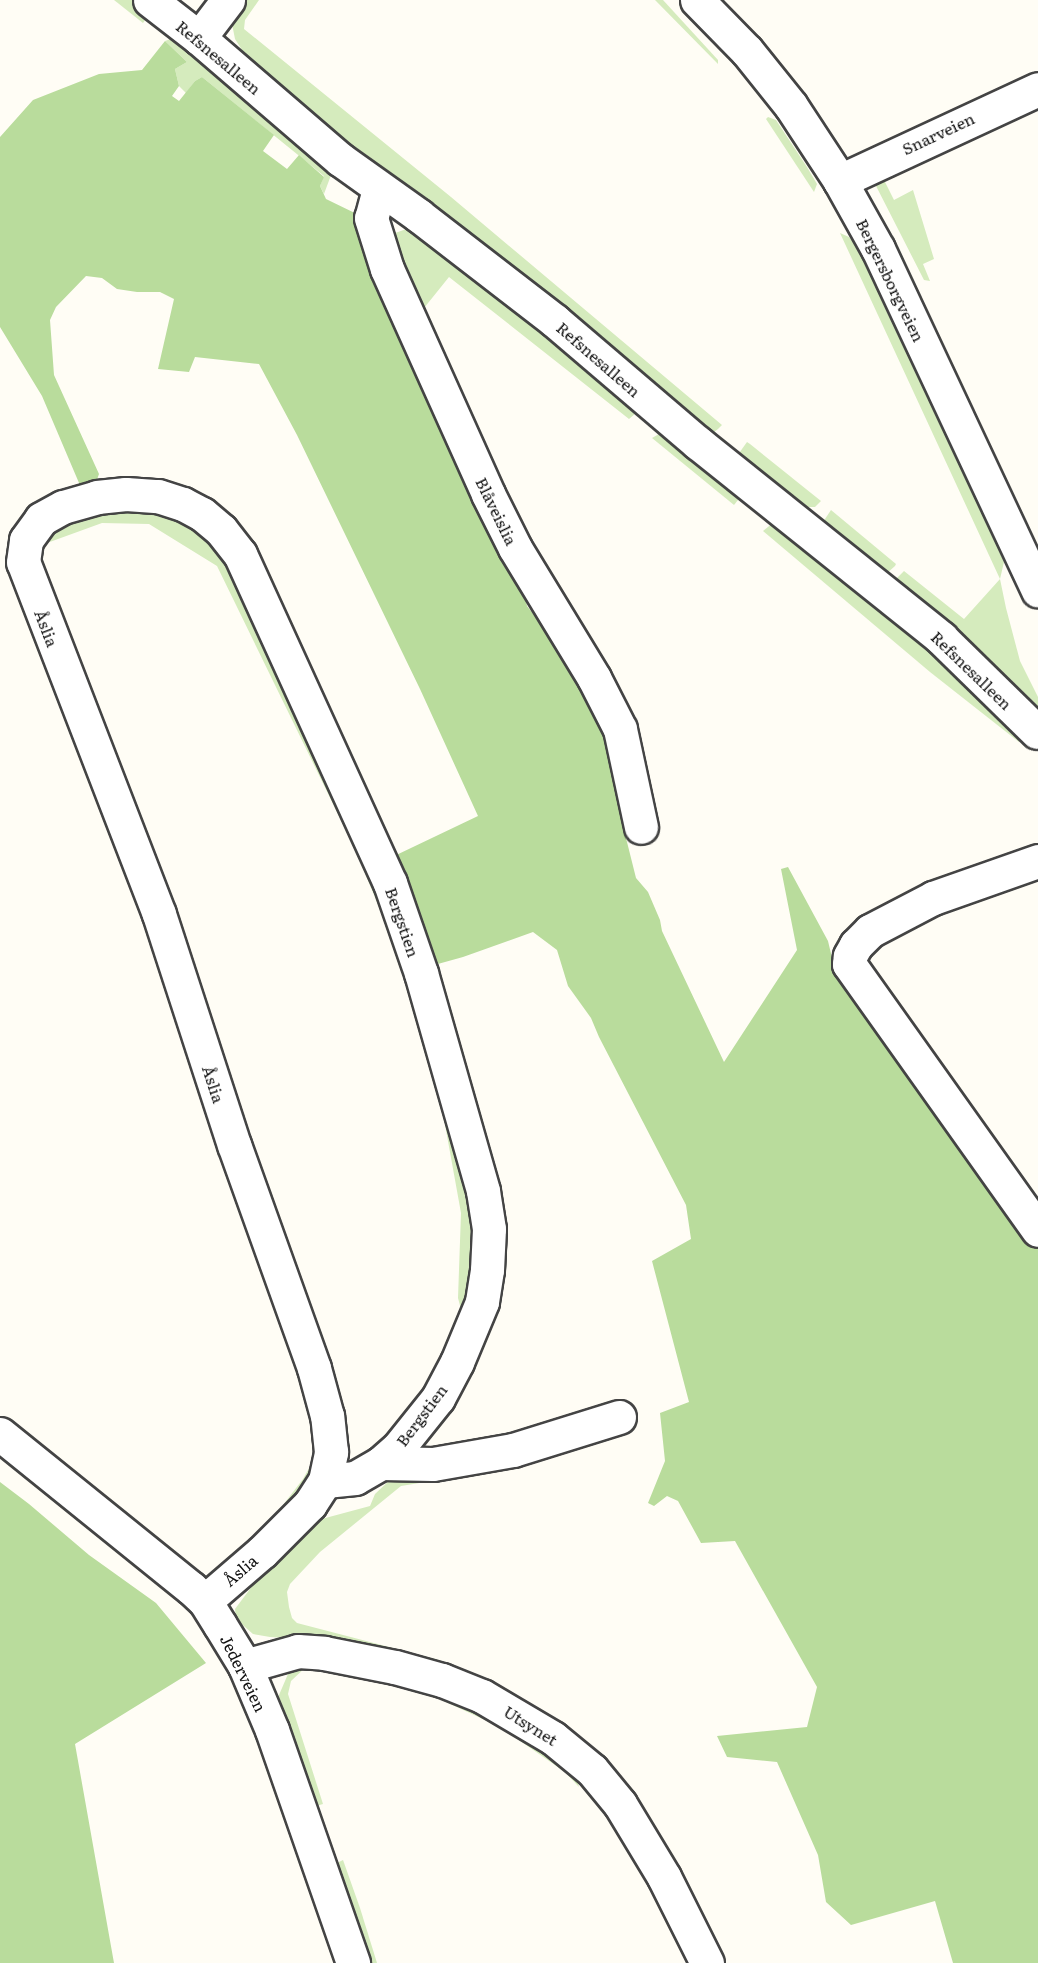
<!DOCTYPE html>
<meta charset="utf-8">
<style>
body{margin:0}
#map{position:relative;width:1038px;height:1963px;overflow:hidden;background:#fffdf5;font-family:Literata,serif}
div>[style]{position:absolute}
.green>*{inset:0;background:#d5ebbd}
.forest>*{inset:0;background:#b9dc9c}
.roads{filter:drop-shadow(2px 0 #444) drop-shadow(-2px 0 #444) drop-shadow(0 2px #444) drop-shadow(0 -2px #444)}
.minor>*{height:33px;margin:-16.5px;padding:0 16.5px;transform-origin:16.5px;border-radius:16.5px;background:#fff}
span{translate:-50% -50%;white-space:nowrap;text-align:center;line-height:1.15;-webkit-text-stroke:6px #fff;paint-order:stroke}
.street-label{font-size:16px;color:#111}
</style>
<div id="map">
<div class="green">
<i style="clip-path:polygon(114px 0,134px 0,146px 9px,148px 16px,143px 23px)"></i>
<i style="clip-path:polygon(247px 0,259px 0,245px 20px,244px 29px,451px 197px,722px 425px,718px 429px,709px 436px,251px 64px,235px 39px,232px 24px)"></i>
<i style="clip-path:polygon(655px 0,663px 0,718px 60px,718px 64px)"></i>
<i style="clip-path:polygon(176px 37px,334px 167px,324px 194px,320px 186px,324px 176px,202px 77px,195px 81px,186px 93px,179px 86px,175px 69px,187px 62px,165px 41px)"></i>
<i style="clip-path:polygon(768px 117px,776px 120px,807px 167px,817px 184px,814px 192px,766px 119px)"></i>
<i style="clip-path:polygon(883px 178px,894px 200px,913px 190px,934px 259px,923px 264px,930px 281px,924px 280px,873px 180px)"></i>
<i style="clip-path:polygon(412px 227px,428px 234px,632px 405px,636px 413px,629px 419px,449px 277px,416px 318px,384px 237px)"></i>
<i style="clip-path:polygon(840px 233px,849px 237px,855px 244px,905px 342px,1004px 562px,1000px 579px,1006px 608px,1020px 661px,1038px 697px,1038px 720px,895px 588px,895px 580px,904px 571px,964px 619px,1000px 579px)"></i>
<i style="clip-path:polygon(666px 430px,742px 495px,734px 505px,652px 438px)"></i>
<i style="clip-path:polygon(747px 442px,750px 444px,821px 501px,815px 507px,794px 507px,737px 456px)"></i>
<i style="clip-path:polygon(169px 506px,221px 544px,335px 778px,398px 953px,355px 849px,217px 566px,149px 524px,102px 523px,36px 547px,70px 514px)"></i>
<i style="clip-path:polygon(831px 510px,896px 564px,895px 566px,886px 574px,823px 522px)"></i>
<i style="clip-path:polygon(774px 522px,925px 640px,1020px 733px,1019px 742px,930px 672px,763px 531px)"></i>
<i style="clip-path:polygon(440px 1097px,479px 1226px,463px 1317px,458px 1298px,461px 1213px)"></i>
<i style="clip-path:polygon(289px 1348px,319px 1423px,314px 1477px,288px 1505px,283px 1505px,303px 1479px,313px 1461px,316px 1446px,313px 1419px)"></i>
<i style="clip-path:polygon(529px 1452px,493px 1471px,401px 1486px,320px 1552px,290px 1584px,287px 1592px,289px 1607px,292px 1618px,297px 1623px,439px 1660px,432px 1662px,317px 1640px,270px 1637px,253px 1634px,236px 1619px,235px 1609px,271px 1561px,318px 1520px,370px 1506px,375px 1494px,391px 1479px)"></i>
<i style="clip-path:polygon(302px 1666px,307px 1666px,291px 1681px,288px 1694px,323px 1804px,316px 1806px,279px 1702px,279px 1695px,288px 1674px)"></i>
<i style="clip-path:polygon(394px 1678px,453px 1698px,526px 1736px,576px 1776px,579px 1787px,565px 1772px,500px 1727px)"></i>
<i style="clip-path:polygon(343px 1860px,360px 1908px,377px 1963px,368px 1963px,335px 1864px)"></i>
</div>
<div class="forest">
<i style="clip-path:polygon(165px 41px,187px 62px,175px 69px,179px 86px,172px 96px,179px 101px,195px 81px,202px 77px,274px 135px,263px 151px,287px 169px,299px 155px,324px 177px,320px 186px,326px 199px,363px 217px,523px 580px,527px 606px,537px 619px,552px 625px,615px 738px,634px 834px,626px 838px,636px 878px,648px 892px,660px 920px,662px 931px,724px 1062px,797px 950px,781px 869px,788px 867px,828px 941px,833px 962px,843px 983px,1038px 1243px,1038px 1963px,953px 1963px,935px 1901px,851px 1925px,826px 1902px,818px 1855px,777px 1762px,727px 1757px,717px 1736px,807px 1727px,817px 1687px,735px 1541px,701px 1543px,678px 1501px,667px 1496px,654px 1506px,648px 1503px,665px 1461px,660px 1413px,689px 1402px,652px 1261px,691px 1239px,686px 1205px,599px 1037px,591px 1018px,568px 986px,557px 950px,533px 932px,463px 957px,427px 967px,390px 858px,478px 816px,420px 689px,297px 435px,259px 364px,195px 357px,189px 372px,158px 369px,174px 299px,160px 292px,137px 292px,117px 289px,102px 278px,86px 276px,56px 307px,50px 320px,54px 375px,99px 474px,93px 491px,82px 490px,42px 396px,0 327px,0 137px,33px 100px,99px 74px,142px 70px)"></i>
<i style="clip-path:polygon(0 1482px,29px 1504px,89px 1555px,156px 1603px,206px 1663px,75px 1744px,114px 1963px,0 1963px)"></i>
</div>
<div class="roads">
<div class="minor">
<i style="left:150px;top:0;width:62px;rotate:37.8deg"></i>
<i style="left:199px;top:38px;width:187px;rotate:40.7deg"></i>
<i style="left:341px;top:160px;width:95px;rotate:35.5deg"></i>
<i style="left:418px;top:215px;width:173px;rotate:37.7deg"></i>
<i style="left:555px;top:321px;width:188px;rotate:40.5deg"></i>
<i style="left:698px;top:443px;width:312px;rotate:38.7deg"></i>
<i style="left:941px;top:638px;width:134px;rotate:44.4deg"></i>
<i style="left:697px;top:0;width:71px;rotate:45.6deg"></i>
<i style="left:747px;top:51px;width:70px;rotate:51.3deg"></i>
<i style="left:791px;top:106px;width:90px;rotate:56.8deg"></i>
<i style="left:840px;top:181px;width:78px;rotate:60.8deg"></i>
<i style="left:878px;top:249px;width:377px;rotate:64.9deg"></i>
<i style="left:199px;top:38px;width:48px;rotate:-52.7deg"></i>
<i style="left:840px;top:181px;width:218px;rotate:-24.9deg"></i>
<i style="left:379px;top:189px;width:30px;rotate:105deg"></i>
<i style="left:371px;top:218px;width:53px;rotate:72.6deg"></i>
<i style="left:387px;top:269px;width:247px;rotate:65.8deg"></i>
<i style="left:488px;top:494px;width:60px;rotate:63.4deg"></i>
<i style="left:515px;top:548px;width:152px;rotate:58.7deg"></i>
<i style="left:594px;top:678px;width:57px;rotate:63deg"></i>
<i style="left:620px;top:729px;width:100px;rotate:77.9deg"></i>
<i style="left:1038px;top:861px;width:111px;rotate:160.6deg"></i>
<i style="left:933px;top:898px;width:71px;rotate:152.4deg"></i>
<i style="left:870px;top:931px;width:20px;rotate:135deg"></i>
<i style="left:856px;top:945px;width:13px;rotate:119deg"></i>
<i style="left:850px;top:956px;width:8px;rotate:97deg"></i>
<i style="left:849px;top:964px;width:326px;rotate:54.6deg"></i>
<i style="left:0;top:1434px;width:245px;rotate:38.9deg"></i>
<i style="left:191px;top:1588px;width:19px;rotate:43deg"></i>
<i style="left:205px;top:1601px;width:28px;rotate:58deg"></i>
<i style="left:220px;top:1625px;width:48px;rotate:58.6deg"></i>
<i style="left:245px;top:1666px;width:69px;rotate:67.1deg"></i>
<i style="left:272px;top:1730px;width:247px;rotate:70.8deg"></i>
<i style="left:381px;top:1463px;width:52px;rotate:1.1deg"></i>
<i style="left:433px;top:1464px;width:81px;rotate:-9.9deg"></i>
<i style="left:513px;top:1450px;width:111px;rotate:-17.3deg"></i>
<i style="left:205px;top:1601px;width:75px;rotate:-40.7deg"></i>
<i style="left:262px;top:1552px;width:68px;rotate:-45deg"></i>
<i style="left:310px;top:1504px;width:27px;rotate:-57deg"></i>
<i style="left:325px;top:1481px;width:30px;rotate:-78deg"></i>
<i style="left:331px;top:1452px;width:36px;rotate:-96deg"></i>
<i style="left:327px;top:1416px;width:50px;rotate:-105.2deg"></i>
<i style="left:314px;top:1368px;width:237px;rotate:-109.7deg"></i>
<i style="left:234px;top:1145px;width:243px;rotate:-108deg"></i>
<i style="left:159px;top:914px;width:377px;rotate:-111.1deg"></i>
<i style="left:23px;top:562px;width:22px;rotate:-82deg"></i>
<i style="left:26px;top:540px;width:26px;rotate:-54deg"></i>
<i style="left:41px;top:519px;width:25px;rotate:-29deg"></i>
<i style="left:63px;top:507px;width:35px;rotate:-16deg"></i>
<i style="left:97px;top:497px;width:29px;rotate:-6deg"></i>
<i style="left:126px;top:494px;width:32px;rotate:4deg"></i>
<i style="left:158px;top:496px;width:26px;rotate:18deg"></i>
<i style="left:183px;top:504px;width:21px;rotate:28deg"></i>
<i style="left:202px;top:514px;width:25px;rotate:40deg"></i>
<i style="left:221px;top:530px;width:31px;rotate:52deg"></i>
<i style="left:240px;top:554px;width:362px;rotate:65.5deg"></i>
<i style="left:390px;top:883px;width:95px;rotate:71deg"></i>
<i style="left:421px;top:973px;width:227px;rotate:74.1deg"></i>
<i style="left:483px;top:1191px;width:38px;rotate:81deg"></i>
<i style="left:489px;top:1229px;width:41px;rotate:92.8deg"></i>
<i style="left:487px;top:1270px;width:32px;rotate:99deg"></i>
<i style="left:482px;top:1302px;width:65px;rotate:112.6deg"></i>
<i style="left:457px;top:1362px;width:41px;rotate:117.8deg"></i>
<i style="left:438px;top:1398px;width:64px;rotate:128.7deg"></i>
<i style="left:398px;top:1448px;width:23px;rotate:139deg"></i>
<i style="left:381px;top:1463px;width:30px;rotate:150deg"></i>
<i style="left:355px;top:1478px;width:30px;rotate:174deg"></i>
<i style="left:245px;top:1666px;width:55px;rotate:-15.8deg"></i>
<i style="left:298px;top:1651px;width:26px;rotate:4deg"></i>
<i style="left:324px;top:1653px;width:72px;rotate:11.2deg"></i>
<i style="left:395px;top:1667px;width:49px;rotate:15.5deg"></i>
<i style="left:442px;top:1680px;width:43px;rotate:21.8deg"></i>
<i style="left:482px;top:1696px;width:82px;rotate:30.6deg"></i>
<i style="left:553px;top:1738px;width:50px;rotate:39.4deg"></i>
<i style="left:592px;top:1770px;width:44px;rotate:50.5deg"></i>
<i style="left:620px;top:1804px;width:85px;rotate:58.9deg"></i>
<i style="left:664px;top:1877px;width:96px;rotate:63.4deg"></i>
</div>
</div>
<div class="street-label">
<span style="left:219px;top:57px;rotate:40deg">Refsnesalleen</span>
<span style="left:938px;top:133px;rotate:-25deg">Snarveien</span>
<span style="left:891px;top:280px;rotate:64deg">Bergersborgveien</span>
<span style="left:599px;top:359px;rotate:41deg">Refsnesalleen</span>
<span style="left:497px;top:511px;rotate:64deg">Blåveislia</span>
<span style="left:47px;top:628px;rotate:69deg">Åslia</span>
<span style="left:972px;top:670px;rotate:44deg">Refsnesalleen</span>
<span style="left:403px;top:922px;rotate:71deg">Bergstien</span>
<span style="left:214px;top:1084px;rotate:72deg">Åslia</span>
<span style="left:421px;top:1415px;rotate:-53deg">Bergstien</span>
<span style="left:240px;top:1570px;rotate:-41deg">Åslia</span>
<span style="left:244px;top:1673px;rotate:64deg">Jederveien</span>
<span style="left:531px;top:1725px;rotate:32deg">Utsynet</span>
</div>
</div>
